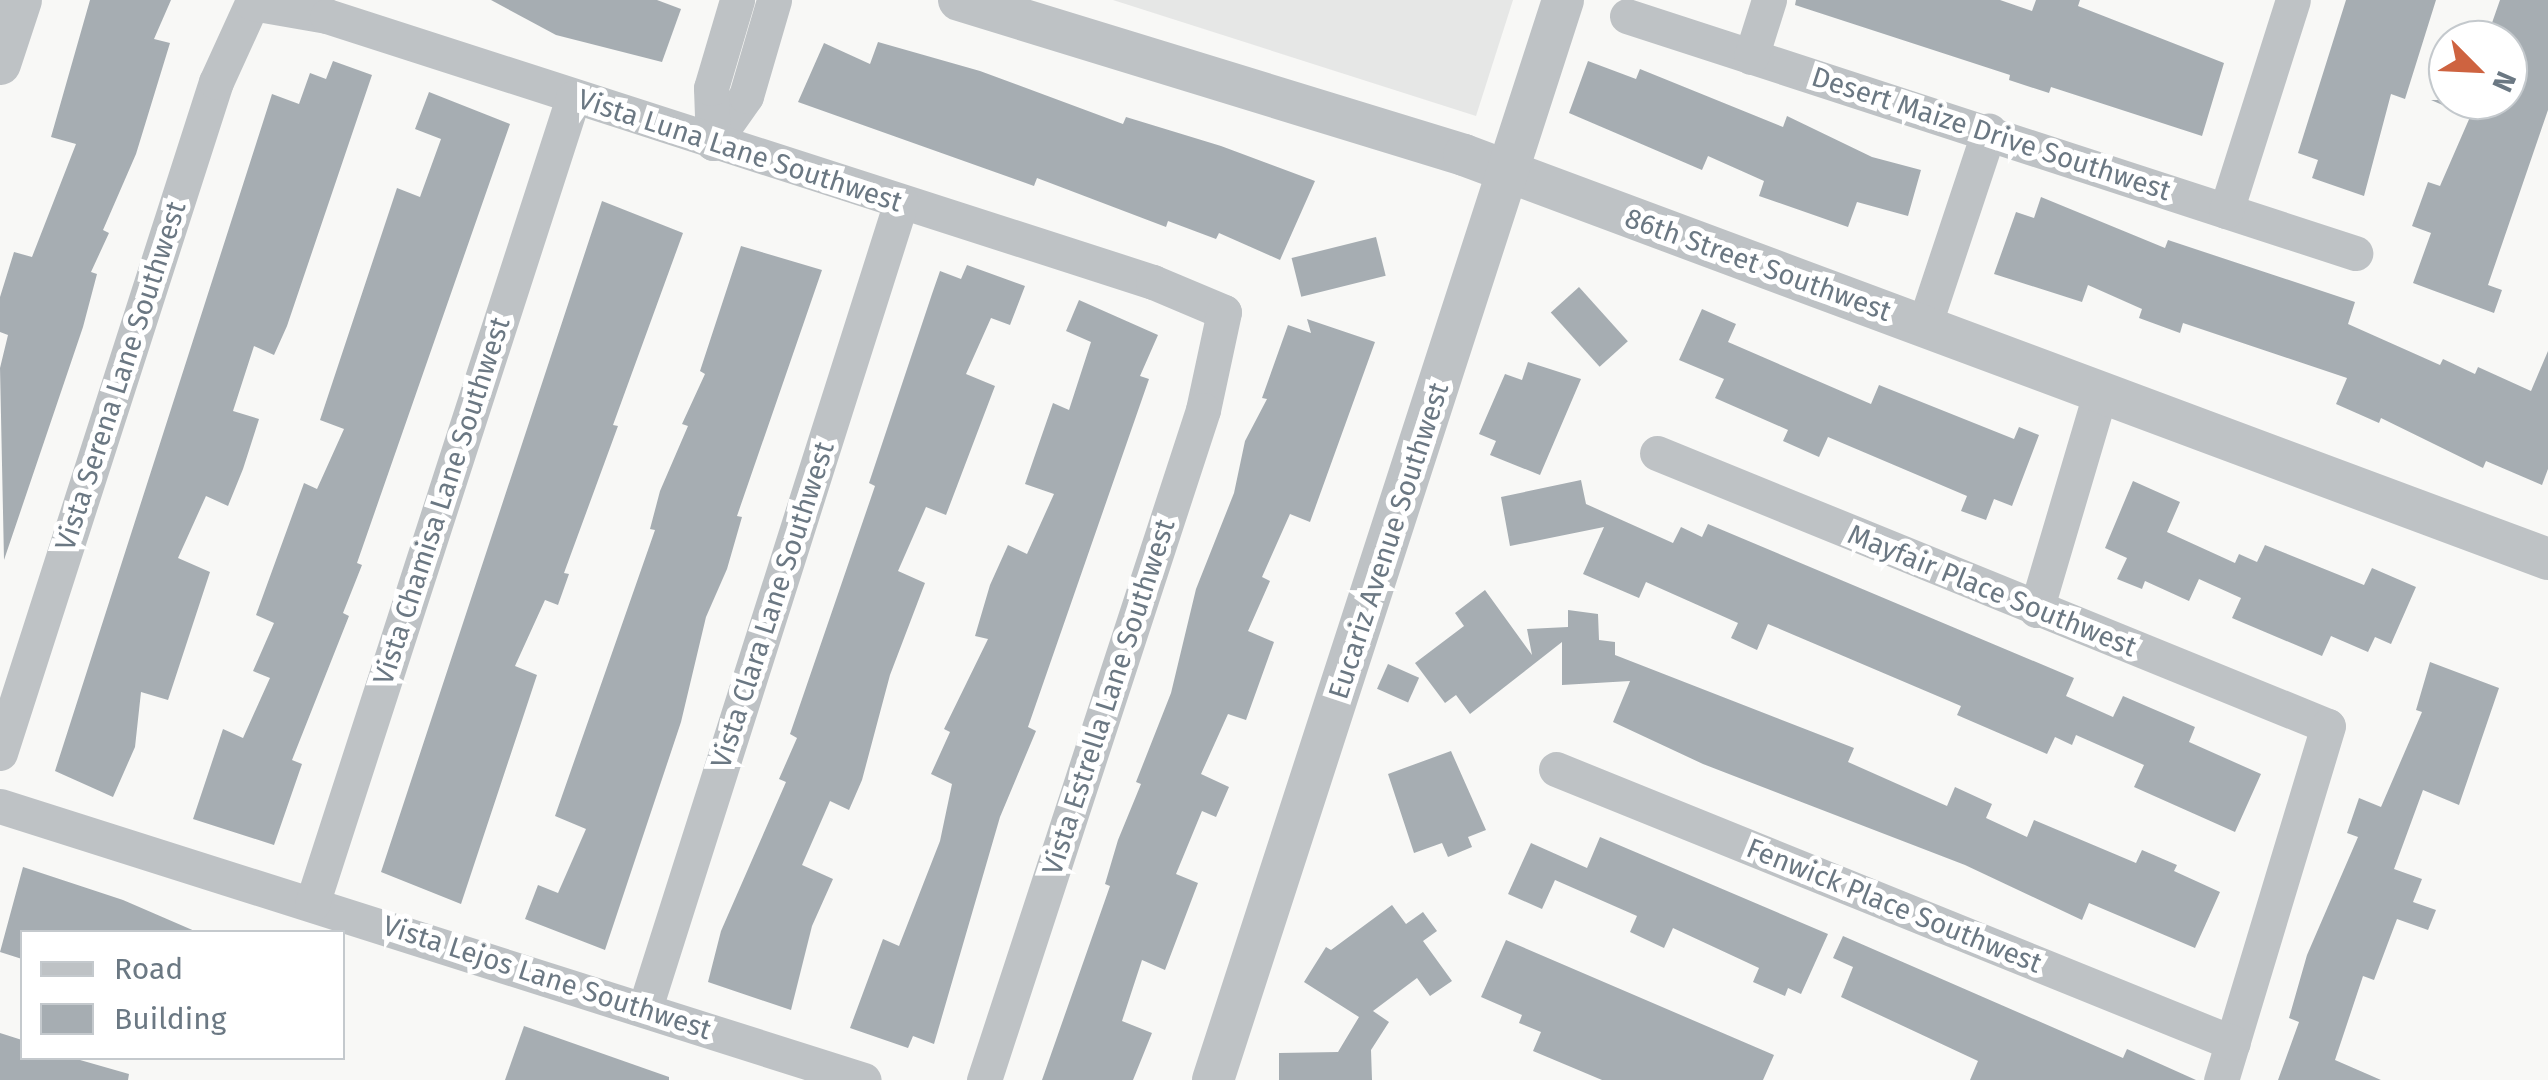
<!DOCTYPE html>
<style>
body{margin:0}
#map{position:relative;width:2548px;height:1080px;overflow:hidden;background:#f8f8f6;font-family:"Fira Sans",sans-serif}
div>[style]{position:absolute}
.built>*{inset:0;background:#e6e7e6}
.building>*{inset:0;background:#a6adb2;transform-origin:0 0}
.minor>*{height:35px;margin:-17.5px;padding:0 17.5px;transform-origin:17.5px;border-radius:17.5px;background:#bec2c5}
.tertiary>*{height:42px;margin:-21px;padding:0 21px;transform-origin:21px;border-radius:21px;background:#bec2c5}
span{translate:-50% -50%;white-space:nowrap;text-align:center;line-height:1.15;-webkit-text-stroke:10px #fff;paint-order:stroke}
.street-label{font-size:28px;color:#6b7883}
.legend{position:absolute;left:20px;top:930px;width:325px;height:130px;box-sizing:border-box;background:#fff;border:2px solid #c4c9cd;margin:0;padding:12px 18px;list-style:none;font-size:30px;color:#6b7883}
.legend li{display:flex;align-items:center;gap:20px;height:50px}
.legend b{width:50px;border:2px solid #c4c9cd}
.north{position:absolute;left:2428px;top:20px;width:100px;height:100px;box-sizing:border-box;background:#fff;border:2px solid #c4c9cd;border-radius:50%;rotate:114deg;font-size:28px;font-weight:700;line-height:40px;text-align:center;color:#6b7883}
.north::after{content:'';display:block;margin:auto;width:35px;height:45px;background:#ce6340;clip-path:polygon(50% 0,100% 100%,50% 72%,0 100%)}
</style>
<div id="map">
<div class="built">
<i style="clip-path:polygon(1113px 0,1513px 0,1476px 116px)"></i>
</div>
<div class="building">
<i style="clip-path:polygon(90px 0,171px 0,154px 39px,170px 43px,136px 154px,103px 230px,109px 233px,91px 272px,97px 274px,83px 327px,4px 560px,0 368px,8px 335px,0 332px,0 297px,14px 252px,32px 257px,76px 144px,51px 137px)"></i>
<i style="clip-path:polygon(491px 0,657px 0,681px 9px,662px 62px,556px 35px)"></i>
<i style="clip-path:polygon(1796px 0,2000px 0,2032px 11px,2036px 0,2080px 0,2078px 6px,2224px 63px,2202px 136px,2051px 87px,2049px 93px,2009px 80px,2010px 75px,1795px 5px)"></i>
<i style="clip-path:polygon(2346px 0,2436px 0,2405px 99px,2391px 94px,2364px 196px,2312px 178px,2318px 160px,2298px 153px)"></i>
<i style="clip-path:polygon(2500px 0,2548px 0,2548px 110px,2488px 285px,2502px 290px,2494px 313px,2413px 283px,2431px 233px,2412px 226px,2428px 182px,2440px 186px,2470px 117px,2431px 100px,2508px 100px,2508px 40px,2486px 40px)"></i>
<i style="clip-path:polygon(878px 42px,980px 71px,1123px 124px,1126px 117px,1221px 146px,1315px 181px,1280px 260px,1219px 233px,1216px 239px,1168px 221px,1166px 227px,1037px 178px,1034px 186px,798px 102px,824px 43px,870px 64px)"></i>
<i style="clip-path:polygon(333px 61px,372px 75px,287px 326px,274px 355px,254px 346px,233px 411px,259px 419px,243px 469px,228px 506px,206px 496px,178px 558px,210px 572px,168px 700px,141px 692px,135px 747px,113px 797px,55px 771px,272px 94px,299px 104px,310px 73px,326px 79px)"></i>
<i style="clip-path:polygon(1588px 61px,1636px 79px,1640px 69px,1783px 127px,1787px 116px,1872px 157px,1921px 170px,1908px 216px,1857px 202px,1848px 227px,1759px 196px,1764px 181px,1708px 156px,1702px 170px,1569px 113px)"></i>
<i style="clip-path:polygon(429px 92px,510px 124px,357px 563px,362px 565px,343px 613px,349px 616px,292px 760px,302px 764px,274px 845px,193px 819px,223px 729px,243px 738px,270px 678px,253px 671px,274px 623px,256px 615px,304px 483px,317px 489px,344px 429px,320px 420px,397px 188px,420px 197px,441px 139px,415px 129px)"></i>
<i style="clip-path:polygon(2041px 197px,2165px 248px,2168px 240px,2355px 302px,2348px 324px,2440px 365px,2443px 359px,2475px 374px,2478px 367px,2531px 391px,2548px 351px,2548px 469px,2542px 485px,2486px 461px,2483px 468px,2381px 418px,2379px 423px,2336px 404px,2347px 378px,2183px 323px,2180px 333px,2139px 318px,2142px 309px,2088px 285px,2082px 302px,1994px 274px,2016px 212px,2034px 218px)"></i>
<i style="clip-path:polygon(602px 201px,683px 233px,613px 425px,618px 426px,564px 573px,569px 574px,558px 605px,545px 600px,515px 666px,537px 675px,461px 904px,381px 872px)"></i>
<i style="left:1376px;top:237px;width:40px;height:87px;rotate:76deg"></i>
<i style="clip-path:polygon(741px 246px,822px 270px,737px 516px,742px 517px,727px 569px,706px 617px,681px 722px,605px 950px,525px 919px,538px 885px,558px 893px,586px 829px,555px 816px,655px 530px,650px 529px,660px 491px,688px 426px,682px 424px,705px 374px,700px 371px)"></i>
<i style="clip-path:polygon(967px 265px,1025px 286px,1010px 325px,991px 318px,966px 374px,995px 386px,946px 515px,926px 507px,898px 571px,925px 583px,890px 675px,862px 780px,849px 810px,830px 801px,802px 865px,833px 879px,812px 926px,791px 1010px,708px 982px,721px 931px,786px 782px,779px 779px,797px 738px,790px 734px,875px 486px,869px 483px,932px 294px,940px 271px,961px 279px)"></i>
<i style="left:1579px;top:287px;width:73px;height:38px;rotate:48deg"></i>
<i style="clip-path:polygon(1079px 300px,1158px 335px,1140px 376px,1149px 379px,1028px 727px,1036px 731px,1000px 817px,934px 1044px,913px 1036px,908px 1048px,850px 1028px,883px 939px,899px 946px,940px 841px,952px 784px,931px 774px,950px 732px,944px 729px,988px 639px,975px 636px,990px 585px,1008px 545px,1027px 554px,1054px 494px,1025px 484px,1053px 403px,1069px 410px,1091px 342px,1066px 331px)"></i>
<i style="clip-path:polygon(1702px 309px,1736px 324px,1728px 342px,1871px 404px,1879px 385px,2014px 439px,2019px 427px,2039px 435px,2012px 506px,1994px 499px,1986px 520px,1961px 511px,1967px 496px,1828px 437px,1819px 457px,1783px 441px,1788px 430px,1715px 398px,1724px 379px,1679px 360px)"></i>
<i style="clip-path:polygon(1307px 319px,1375px 342px,1310px 522px,1290px 514px,1262px 577px,1270px 581px,1248px 631px,1274px 642px,1246px 720px,1228px 714px,1201px 774px,1229px 787px,1216px 817px,1202px 811px,1176px 874px,1198px 883px,1165px 970px,1142px 960px,1122px 1021px,1152px 1033px,1133px 1080px,1042px 1080px,1110px 886px,1105px 884px,1118px 840px,1141px 784px,1136px 782px,1171px 693px,1196px 589px,1234px 493px,1245px 441px,1267px 399px,1262px 398px,1288px 325px,1311px 333px)"></i>
<i style="clip-path:polygon(1528px 362px,1581px 379px,1540px 475px,1490px 455px,1496px 441px,1479px 434px,1505px 374px,1522px 380px)"></i>
<i style="clip-path:polygon(1581px 480px,1586px 504px,1673px 543px,1681px 527px,1702px 537px,1708px 524px,2074px 678px,2066px 696px,2113px 717px,2123px 696px,2195px 727px,2189px 742px,2261px 774px,2235px 832px,2134px 787px,2144px 765px,2076px 735px,2072px 745px,2055px 737px,2047px 754px,1957px 715px,1961px 706px,1768px 624px,1757px 650px,1731px 638px,1738px 623px,1646px 582px,1639px 598px,1583px 574px,1604px 527px,1510px 546px,1501px 497px)"></i>
<i style="clip-path:polygon(2133px 481px,2180px 502px,2167px 532px,2235px 563px,2239px 554px,2257px 562px,2265px 545px,2364px 585px,2372px 568px,2416px 587px,2391px 644px,2375px 637px,2368px 652px,2331px 636px,2322px 656px,2232px 618px,2241px 598px,2199px 579px,2189px 601px,2145px 581px,2142px 589px,2117px 579px,2127px 558px,2105px 548px)"></i>
<i style="clip-path:polygon(1485px 590px,1532px 655px,1527px 629px,1568px 627px,1568px 610px,1598px 614px,1599px 640px,1615px 642px,1615px 655px,1854px 748px,1848px 762px,1947px 806px,1955px 787px,1992px 804px,1986px 818px,2027px 837px,2034px 820px,2136px 863px,2142px 850px,2177px 865px,2174px 871px,2220px 892px,2195px 948px,2089px 903px,2082px 920px,1965px 865px,1703px 764px,1613px 722px,1630px 681px,1562px 685px,1562px 642px,1470px 714px,1456px 695px,1445px 703px,1415px 663px,1464px 626px,1455px 613px)"></i>
<i style="clip-path:polygon(2430px 662px,2499px 688px,2459px 805px,2423px 790px,2394px 869px,2422px 879px,2413px 902px,2436px 910px,2428px 930px,2397px 919px,2374px 980px,2363px 976px,2335px 1060px,2381px 1080px,2278px 1080px,2299px 1022px,2289px 1018px,2307px 955px,2358px 837px,2347px 833px,2359px 798px,2381px 807px,2422px 712px,2416px 710px)"></i>
<i style="left:1388px;top:664px;width:34px;height:27px;rotate:24deg"></i>
<i style="clip-path:polygon(1451px 751px,1486px 830px,1468px 837px,1472px 847px,1448px 857px,1442px 843px,1414px 853px,1388px 774px)"></i>
<i style="clip-path:polygon(1600px 837px,1828px 934px,1801px 994px,1788px 988px,1785px 996px,1753px 982px,1759px 968px,1673px 928px,1664px 948px,1630px 932px,1637px 916px,1555px 880px,1542px 909px,1508px 894px,1531px 843px,1587px 868px)"></i>
<i style="clip-path:polygon(23px 867px,123px 900px,197px 932px,22px 932px,22px 959px,0 952px)"></i>
<i style="clip-path:polygon(1392px 905px,1406px 924px,1423px 912px,1437px 931px,1423px 941px,1452px 981px,1430px 996px,1417px 978px,1373px 1011px,1389px 1022px,1371px 1050px,1372px 1080px,1279px 1080px,1279px 1053px,1338px 1052px,1359px 1017px,1304px 982px,1326px 947px,1331px 950px)"></i>
<i style="clip-path:polygon(1843px 936px,2123px 1058px,2127px 1049px,2196px 1080px,1970px 1080px,1978px 1061px,1841px 997px,1853px 967px,1833px 958px)"></i>
<i style="clip-path:polygon(1506px 940px,1774px 1055px,1763px 1080px,1602px 1080px,1533px 1051px,1541px 1032px,1519px 1023px,1522px 1015px,1481px 997px)"></i>
<i style="clip-path:polygon(524px 1026px,669px 1077px,669px 1080px,505px 1080px)"></i>
<i style="clip-path:polygon(0 1033px,22px 1040px,22px 1058px,73px 1058px,129px 1074px,128px 1080px,0 1080px)"></i>
</div>
<div class="minor">
<i style="left:1627px;top:16px;width:766px;rotate:18.03deg"></i>
<i style="left:1751px;top:57px;width:60px;rotate:-72.5deg"></i>
<i style="left:713px;top:143px;width:57px;rotate:-54.9deg"></i>
<i style="left:746px;top:96px;width:100px;rotate:-73.7deg"></i>
<i style="left:713px;top:143px;width:55px;rotate:-92.1deg"></i>
<i style="left:711px;top:88px;width:92px;rotate:-73.5deg"></i>
<i style="left:2226px;top:211px;width:221px;rotate:-72.4deg"></i>
<i style="left:1924px;top:326px;width:206px;rotate:-71.6deg"></i>
<i style="left:1657px;top:453px;width:724px;rotate:22.14deg"></i>
<i style="left:2328px;top:726px;width:370px;rotate:106.8deg"></i>
<i style="left:2036px;top:610px;width:228px;rotate:-73.5deg"></i>
<i style="left:0;top:753px;width:705px;rotate:-72.16deg"></i>
<i style="left:216px;top:82px;width:87px;rotate:-65.5deg"></i>
<i style="left:252px;top:3px;width:76px;rotate:9.8deg"></i>
<i style="left:327px;top:16px;width:868px;rotate:17.85deg"></i>
<i style="left:1153px;top:282px;width:77px;rotate:22.9deg"></i>
<i style="left:1224px;top:312px;width:100px;rotate:102.1deg"></i>
<i style="left:1203px;top:410px;width:705px;rotate:108.1deg"></i>
<i style="left:1556px;top:769px;width:730px;rotate:22.03deg"></i>
<i style="left:0;top:806px;width:906px;rotate:17.6deg"></i>
<i style="left:312px;top:904px;width:847px;rotate:-72.06deg"></i>
<i style="left:645px;top:1008px;width:846px;rotate:-72.38deg"></i>
</div>
<div class="tertiary">
<i style="left:959px;top:0;width:528px;rotate:17.06deg"></i>
<i style="left:1464px;top:155px;width:1157px;rotate:20.44deg"></i>
<i style="left:0;top:64px;width:67px;rotate:-71.8deg"></i>
<i style="left:1213px;top:1080px;width:1135px;rotate:-72.04deg"></i>
</div>
<div class="street-label">
<span style="left:1991px;top:134px;rotate:18deg">Desert Maize Drive Southwest</span>
<span style="left:740px;top:151px;rotate:18deg">Vista Luna Lane Southwest</span>
<span style="left:1758px;top:265px;rotate:20deg">86th Street Southwest</span>
<span style="left:121px;top:376px;rotate:-72deg">Vista Serena Lane Southwest</span>
<span style="left:442px;top:501px;rotate:-72deg">Vista Chamisa Lane Southwest</span>
<span style="left:1389px;top:541px;rotate:-72deg">Eucariz Avenue Southwest</span>
<span style="left:1992px;top:591px;rotate:22deg">Mayfair Place Southwest</span>
<span style="left:773px;top:605px;rotate:-72deg">Vista Clara Lane Southwest</span>
<span style="left:1109px;top:697px;rotate:-72deg">Vista Estrella Lane Southwest</span>
<span style="left:1894px;top:906px;rotate:22deg">Fenwick Place Southwest</span>
<span style="left:547px;top:978px;rotate:18deg">Vista Lejos Lane Southwest</span>
</div>
<ul class="legend">
<li><b style="height:12px;background:#bec2c5"></b>Road</li>
<li><b style="height:28px;background:#a6adb2"></b>Building</li>
</ul>
<div class="north">N</div>
</div>
